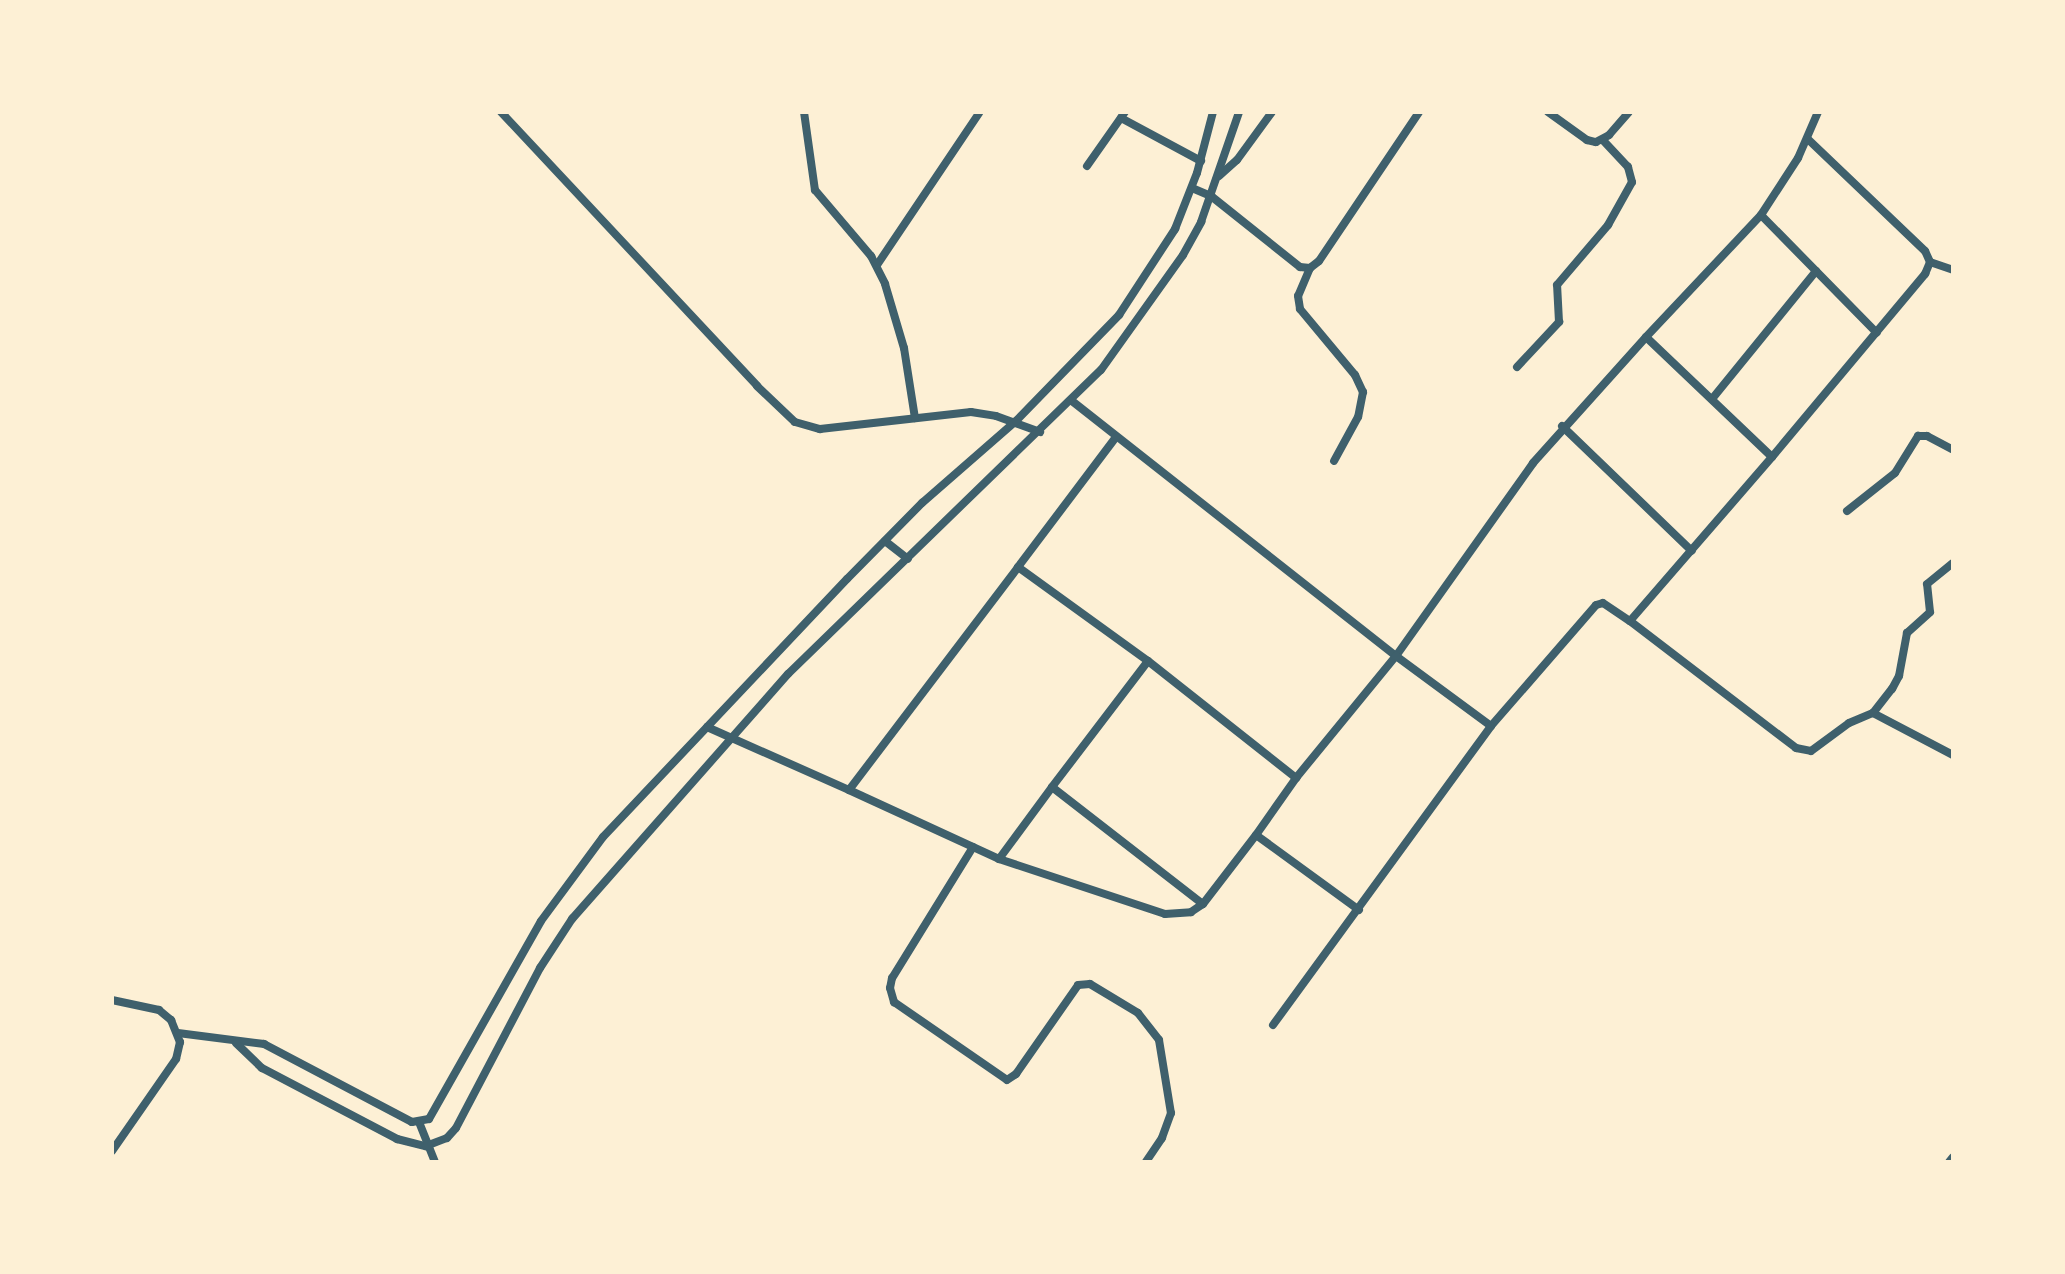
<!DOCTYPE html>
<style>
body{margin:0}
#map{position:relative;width:2065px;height:1274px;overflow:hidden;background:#fdf0d5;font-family:Inter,sans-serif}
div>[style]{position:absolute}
.minor>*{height:8px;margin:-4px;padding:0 4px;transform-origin:4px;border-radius:4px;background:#3f606c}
span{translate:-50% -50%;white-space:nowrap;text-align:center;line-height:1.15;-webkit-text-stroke:6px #fdf0d5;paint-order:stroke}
.frame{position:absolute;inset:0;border:114px solid #fdf0d5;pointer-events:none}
</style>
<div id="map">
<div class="minor">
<i style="left:501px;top:112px;width:375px;rotate:46.9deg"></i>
<i style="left:757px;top:386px;width:52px;rotate:43.5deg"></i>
<i style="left:795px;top:422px;width:26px;rotate:16deg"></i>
<i style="left:820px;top:429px;width:152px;rotate:-6.4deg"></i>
<i style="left:971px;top:412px;width:25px;rotate:9deg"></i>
<i style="left:996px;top:416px;width:47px;rotate:20deg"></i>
<i style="left:804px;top:112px;width:79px;rotate:82deg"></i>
<i style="left:815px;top:190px;width:87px;rotate:49.7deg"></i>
<i style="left:871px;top:256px;width:31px;rotate:63deg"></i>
<i style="left:885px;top:284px;width:67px;rotate:73.5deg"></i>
<i style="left:904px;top:348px;width:71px;rotate:81.1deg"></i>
<i style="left:1548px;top:112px;width:48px;rotate:35.7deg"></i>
<i style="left:1587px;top:140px;width:9px;rotate:13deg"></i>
<i style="left:1596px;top:142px;width:15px;rotate:-28deg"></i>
<i style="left:1609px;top:135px;width:30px;rotate:-49deg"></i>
<i style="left:1121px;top:118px;width:91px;rotate:28.3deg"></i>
<i style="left:1087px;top:166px;width:66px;rotate:-54.9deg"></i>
<i style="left:1219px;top:176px;width:24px;rotate:-42deg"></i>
<i style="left:1237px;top:160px;width:59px;rotate:-53.9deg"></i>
<i style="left:1192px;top:188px;width:21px;rotate:23deg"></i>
<i style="left:1211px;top:196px;width:114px;rotate:38.6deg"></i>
<i style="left:1300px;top:267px;width:10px;rotate:6deg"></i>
<i style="left:1310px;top:268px;width:11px;rotate:-38deg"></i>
<i style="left:1319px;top:261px;width:179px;rotate:-56.1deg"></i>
<i style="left:1761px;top:215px;width:165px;rotate:45.5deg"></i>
<i style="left:1930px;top:262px;width:24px;rotate:19deg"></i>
<i style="left:877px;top:265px;width:183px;rotate:-56.1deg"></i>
<i style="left:1310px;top:268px;width:30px;rotate:113deg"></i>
<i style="left:1298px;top:296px;width:13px;rotate:81deg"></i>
<i style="left:1300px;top:309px;width:86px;rotate:50.2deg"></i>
<i style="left:1355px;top:375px;width:19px;rotate:65deg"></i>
<i style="left:1363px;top:392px;width:25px;rotate:101deg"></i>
<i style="left:1358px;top:417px;width:50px;rotate:118.6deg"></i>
<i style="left:1517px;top:367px;width:62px;rotate:-47deg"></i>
<i style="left:1559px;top:322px;width:37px;rotate:-93deg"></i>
<i style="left:1557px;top:285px;width:79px;rotate:-49.6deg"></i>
<i style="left:1608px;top:225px;width:49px;rotate:-60.8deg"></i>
<i style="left:1632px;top:182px;width:16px;rotate:-105deg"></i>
<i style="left:1628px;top:167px;width:37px;rotate:-133deg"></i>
<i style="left:1712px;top:399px;width:165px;rotate:-50.9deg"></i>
<i style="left:1072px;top:401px;width:412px;rotate:38.2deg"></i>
<i style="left:1396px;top:656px;width:237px;rotate:-54.6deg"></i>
<i style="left:1533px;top:463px;width:169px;rotate:-48.1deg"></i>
<i style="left:1562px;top:426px;width:180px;rotate:43.9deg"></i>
<i style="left:1116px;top:437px;width:163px;rotate:127deg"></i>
<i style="left:1018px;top:567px;width:160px;rotate:35.9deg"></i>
<i style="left:1148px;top:661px;width:189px;rotate:38.3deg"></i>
<i style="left:1772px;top:457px;width:239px;rotate:-50.1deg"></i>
<i style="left:1925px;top:274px;width:13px;rotate:-67deg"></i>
<i style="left:1930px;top:262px;width:12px;rotate:-114deg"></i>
<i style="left:1925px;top:251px;width:162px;rotate:-136.3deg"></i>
<i style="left:1847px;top:511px;width:61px;rotate:-38.4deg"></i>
<i style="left:1895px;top:473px;width:44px;rotate:-58.1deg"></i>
<i style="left:1918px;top:436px;width:9px"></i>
<i style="left:1927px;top:436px;width:30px;rotate:28deg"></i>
<i style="left:885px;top:541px;width:29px;rotate:38deg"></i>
<i style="left:1630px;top:621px;width:209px;rotate:37.4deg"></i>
<i style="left:1796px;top:748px;width:15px;rotate:11deg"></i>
<i style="left:1811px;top:751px;width:47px;rotate:-36.4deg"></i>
<i style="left:1849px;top:723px;width:26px;rotate:-23deg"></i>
<i style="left:1873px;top:713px;width:31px;rotate:-52deg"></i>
<i style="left:1892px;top:689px;width:15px;rotate:-62deg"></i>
<i style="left:1899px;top:676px;width:44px;rotate:-79.5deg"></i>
<i style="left:1907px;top:633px;width:31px;rotate:-42deg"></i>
<i style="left:1930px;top:612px;width:28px;rotate:-96deg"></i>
<i style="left:1927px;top:584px;width:33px;rotate:-39deg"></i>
<i style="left:1148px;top:661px;width:158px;rotate:127.3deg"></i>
<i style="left:1052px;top:787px;width:191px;rotate:37.8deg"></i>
<i style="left:1203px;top:904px;width:87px;rotate:-52.5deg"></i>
<i style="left:1873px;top:713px;width:90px;rotate:27.7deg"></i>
<i style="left:707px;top:727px;width:155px;rotate:23.9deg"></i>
<i style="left:849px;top:790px;width:280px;rotate:-52.8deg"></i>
<i style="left:849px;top:790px;width:165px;rotate:24.7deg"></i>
<i style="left:999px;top:859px;width:89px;rotate:-53.6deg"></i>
<i style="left:973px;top:847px;width:154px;rotate:121.7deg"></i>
<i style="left:892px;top:978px;width:10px;rotate:101deg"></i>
<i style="left:890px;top:988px;width:15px;rotate:74deg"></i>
<i style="left:894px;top:1002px;width:137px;rotate:34.6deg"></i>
<i style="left:1007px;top:1080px;width:11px;rotate:-34deg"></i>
<i style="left:1016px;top:1074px;width:108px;rotate:-55.1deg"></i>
<i style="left:1078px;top:985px;width:12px;rotate:-5deg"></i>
<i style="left:1090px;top:984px;width:56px;rotate:31.1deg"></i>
<i style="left:1138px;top:1013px;width:34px;rotate:52deg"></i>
<i style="left:1159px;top:1040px;width:74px;rotate:80.7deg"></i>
<i style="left:1171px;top:1113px;width:27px;rotate:110deg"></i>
<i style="left:1162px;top:1138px;width:29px;rotate:124deg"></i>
<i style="left:999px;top:859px;width:175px;rotate:18.3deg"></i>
<i style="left:1165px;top:914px;width:26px;rotate:-4deg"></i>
<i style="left:1191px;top:912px;width:14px;rotate:-34deg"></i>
<i style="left:1359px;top:910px;width:127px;rotate:-143.9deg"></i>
<i style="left:1256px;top:835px;width:70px;rotate:-54.9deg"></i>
<i style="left:1296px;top:778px;width:158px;rotate:-50.7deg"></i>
<i style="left:1396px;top:656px;width:118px;rotate:36.4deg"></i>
<i style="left:1491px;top:726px;width:160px;rotate:-49deg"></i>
<i style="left:1596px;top:605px;width:7px;rotate:-16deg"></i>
<i style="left:1603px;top:603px;width:32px;rotate:34deg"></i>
<i style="left:1630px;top:621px;width:217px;rotate:-49.1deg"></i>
<i style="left:1772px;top:457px;width:174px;rotate:-136.4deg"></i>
<i style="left:1646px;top:337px;width:168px;rotate:-46.7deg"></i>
<i style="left:1761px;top:215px;width:68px;rotate:-57deg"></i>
<i style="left:1798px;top:158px;width:50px;rotate:-66.5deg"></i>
<i style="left:112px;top:1000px;width:48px;rotate:12deg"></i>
<i style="left:159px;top:1010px;width:16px;rotate:40deg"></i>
<i style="left:171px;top:1020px;width:24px;rotate:68deg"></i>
<i style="left:180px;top:1042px;width:17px;rotate:103deg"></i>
<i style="left:176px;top:1059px;width:112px;rotate:124.8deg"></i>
<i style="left:1273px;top:1025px;width:370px;rotate:-53.9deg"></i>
<i style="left:178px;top:1033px;width:87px;rotate:7.3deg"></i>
<i style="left:264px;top:1044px;width:167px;rotate:27.8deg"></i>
<i style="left:412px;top:1122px;width:17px;rotate:-10deg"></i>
<i style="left:429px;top:1119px;width:227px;rotate:-60.5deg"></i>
<i style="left:541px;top:921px;width:104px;rotate:-53.6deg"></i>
<i style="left:603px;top:837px;width:355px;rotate:-46.6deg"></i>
<i style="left:847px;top:579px;width:107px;rotate:-45.4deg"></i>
<i style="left:922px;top:503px;width:125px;rotate:-41.1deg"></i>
<i style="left:1016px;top:421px;width:148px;rotate:-45.8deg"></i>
<i style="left:1119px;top:315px;width:103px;rotate:-56.9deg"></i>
<i style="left:1175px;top:229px;width:60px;rotate:-68.6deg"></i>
<i style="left:1197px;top:173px;width:63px;rotate:-75.3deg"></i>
<i style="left:236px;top:1043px;width:36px;rotate:44deg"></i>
<i style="left:262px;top:1068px;width:153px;rotate:27.7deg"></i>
<i style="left:397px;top:1139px;width:30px;rotate:14deg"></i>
<i style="left:426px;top:1146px;width:22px;rotate:-21deg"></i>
<i style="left:447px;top:1138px;width:13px;rotate:-48deg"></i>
<i style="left:456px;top:1128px;width:181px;rotate:-62.3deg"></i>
<i style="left:540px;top:968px;width:59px;rotate:-56.9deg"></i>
<i style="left:572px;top:919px;width:327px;rotate:-48.6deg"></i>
<i style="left:788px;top:674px;width:436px;rotate:-44.2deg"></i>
<i style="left:1101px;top:370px;width:141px;rotate:-54.5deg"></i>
<i style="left:1183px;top:255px;width:38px;rotate:-61deg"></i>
<i style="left:1201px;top:222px;width:116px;rotate:-70.9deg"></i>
<i style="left:419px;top:1122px;width:43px;rotate:68.2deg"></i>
<i style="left:1949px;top:1162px;width:6px;rotate:-51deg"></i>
</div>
<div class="frame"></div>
</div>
